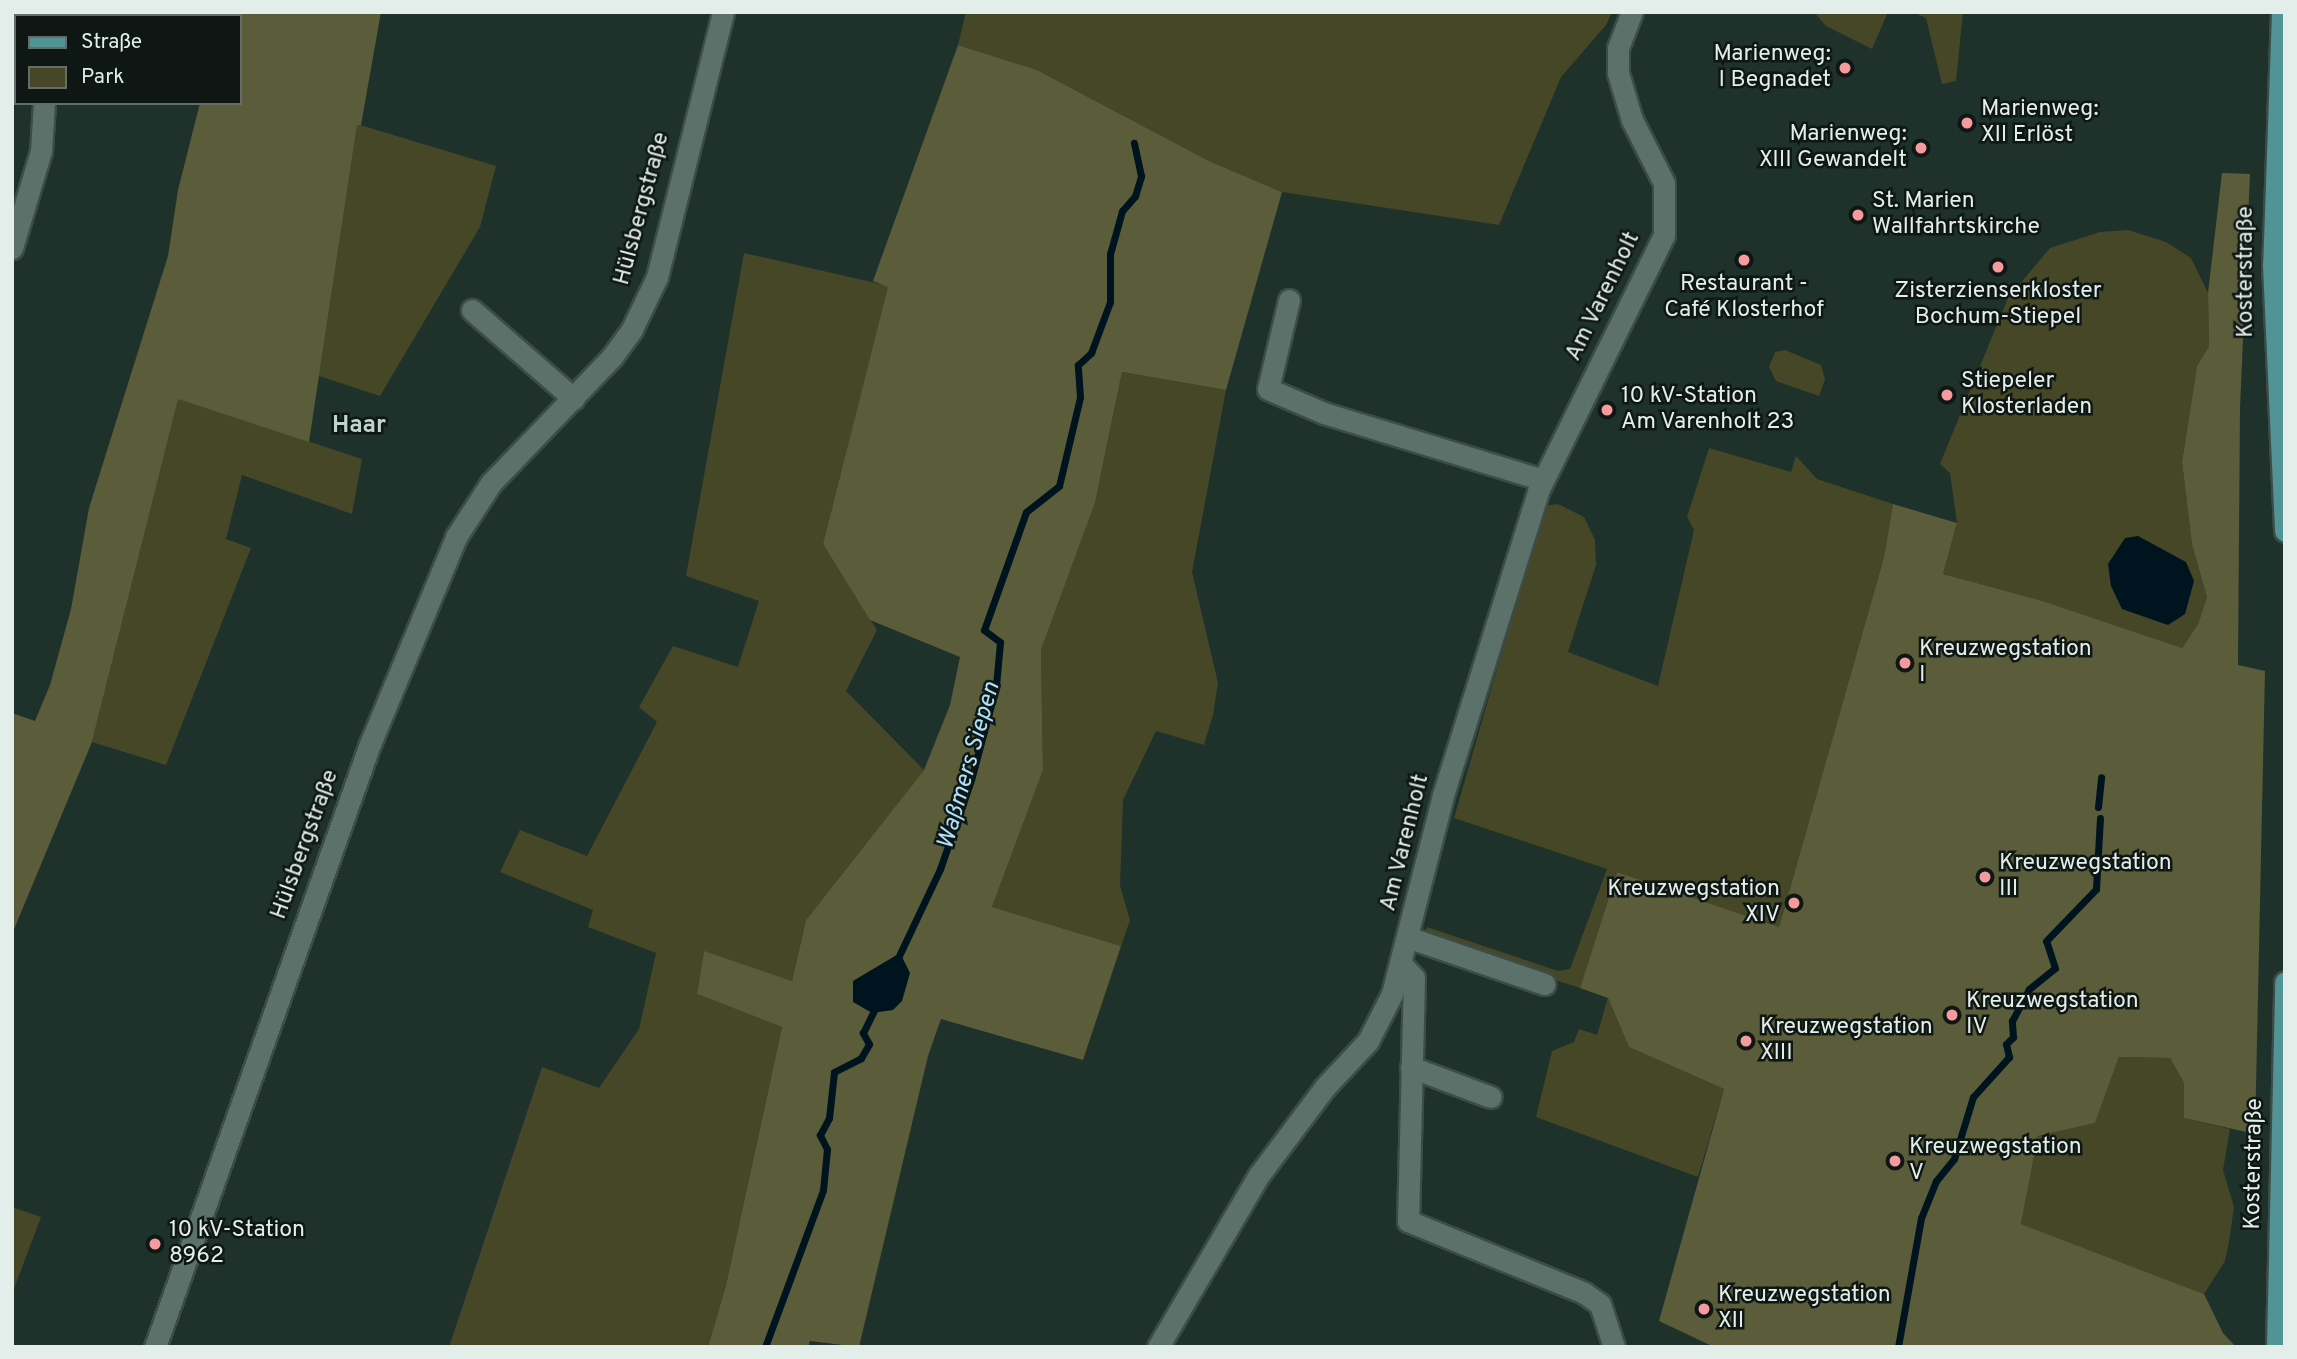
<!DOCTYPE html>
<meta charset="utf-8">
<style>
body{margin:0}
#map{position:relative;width:2297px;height:1359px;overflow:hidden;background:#1e312b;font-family:Overpass,sans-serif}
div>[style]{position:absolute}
.green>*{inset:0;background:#464727}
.forest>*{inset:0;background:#5b5c3a}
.water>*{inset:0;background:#001420}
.stream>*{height:7px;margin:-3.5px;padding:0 3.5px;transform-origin:3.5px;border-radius:3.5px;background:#001420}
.roads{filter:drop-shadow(2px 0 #3c4c47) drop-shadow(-2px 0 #3c4c47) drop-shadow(0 2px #3c4c47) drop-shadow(0 -2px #3c4c47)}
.minor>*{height:21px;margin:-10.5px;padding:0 10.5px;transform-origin:10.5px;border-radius:10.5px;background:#5c7169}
.major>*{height:21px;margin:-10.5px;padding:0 10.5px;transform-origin:10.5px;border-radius:10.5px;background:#529395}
.dots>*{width:19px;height:19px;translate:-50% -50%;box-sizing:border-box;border:4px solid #0f1714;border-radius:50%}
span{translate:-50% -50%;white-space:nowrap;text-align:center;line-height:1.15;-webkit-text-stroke:5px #0f1714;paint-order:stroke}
.poi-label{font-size:23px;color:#e3eeea}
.right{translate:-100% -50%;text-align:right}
.left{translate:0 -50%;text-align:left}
.street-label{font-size:23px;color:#e3eeea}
.neighbourhood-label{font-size:24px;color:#bdd4cb;font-weight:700}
.water-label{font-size:24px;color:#afe1fd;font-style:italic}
.frame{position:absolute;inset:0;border:14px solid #e3eeea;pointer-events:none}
.legend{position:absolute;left:14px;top:14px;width:228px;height:91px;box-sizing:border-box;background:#0f1714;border:2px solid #646d6a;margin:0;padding:9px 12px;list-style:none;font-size:21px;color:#e3eeea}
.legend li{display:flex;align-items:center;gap:14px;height:35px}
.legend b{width:35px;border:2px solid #646d6a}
</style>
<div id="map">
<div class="green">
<i style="clip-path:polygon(966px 12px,1612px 12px,1606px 25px,1561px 77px,1499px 225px,1282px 192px,1209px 161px,1037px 70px,958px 45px)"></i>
<i style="clip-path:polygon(1814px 12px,1888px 12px,1872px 49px,1826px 26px)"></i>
<i style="clip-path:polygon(1912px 12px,1963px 12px,1956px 81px,1942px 84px,1926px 18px)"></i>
<i style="clip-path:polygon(357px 124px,496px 166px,480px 227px,380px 396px,319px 376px)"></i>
<i style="clip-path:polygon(2128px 230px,2166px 242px,2191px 258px,2208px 293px,2209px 346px,2197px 366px,2182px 462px,2192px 545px,2207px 597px,2198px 624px,2182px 648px,2043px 601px,1943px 574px,1957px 523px,1950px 473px,1940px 464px,2008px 298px,2050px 248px,2100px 232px)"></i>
<i style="clip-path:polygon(744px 253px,889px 286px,823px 544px,877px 630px,846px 691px,924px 770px,806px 920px,792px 981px,704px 952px,697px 994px,782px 1027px,726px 1285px,708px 1347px,449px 1347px,542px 1067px,599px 1088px,639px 1029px,656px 953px,588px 927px,593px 910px,500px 872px,520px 830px,587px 856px,657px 722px,639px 707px,673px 646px,738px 667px,759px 601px,686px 576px)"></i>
<i style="clip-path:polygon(1785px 350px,1821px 365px,1825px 379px,1819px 396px,1776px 381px,1769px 367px,1775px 352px)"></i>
<i style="clip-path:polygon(1122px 372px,1226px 390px,1192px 572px,1218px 683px,1213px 715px,1204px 745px,1156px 731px,1123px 800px,1120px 886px,1130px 920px,1121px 946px,992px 907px,1043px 770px,1041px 650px,1095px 503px)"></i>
<i style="clip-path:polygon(178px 398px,362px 459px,352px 514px,242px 475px,226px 539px,251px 548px,166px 765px,92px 742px)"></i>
<i style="clip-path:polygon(1709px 448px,1791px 472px,1796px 456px,1817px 479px,1893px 504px,1884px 557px,1779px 927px,1617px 872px,1580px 988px,1424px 937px,1427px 927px,1558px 971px,1570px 969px,1607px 869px,1454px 818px,1544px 506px,1558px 504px,1584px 517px,1595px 540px,1596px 565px,1568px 652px,1658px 686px,1694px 530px,1687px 517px)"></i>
<i style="clip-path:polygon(1608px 998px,1629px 1047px,1724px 1089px,1698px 1177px,1536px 1117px,1552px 1051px,1574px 1042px,1579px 1029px,1597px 1035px)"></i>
<i style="clip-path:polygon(2119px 1057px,2170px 1058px,2184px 1083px,2184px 1118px,2230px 1129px,2223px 1170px,2234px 1207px,2229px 1242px,2225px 1261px,2204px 1294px,2021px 1224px,2038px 1136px,2095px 1123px)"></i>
<i style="clip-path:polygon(12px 1207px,41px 1217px,12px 1294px)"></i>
</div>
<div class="forest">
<i style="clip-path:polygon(223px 12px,381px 12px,361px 125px,357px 125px,309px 442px,178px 399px,92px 742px,12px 934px,12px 713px,35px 721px,50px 685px,71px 609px,89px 508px,168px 256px,178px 190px,200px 103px,240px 103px,240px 16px,222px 16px)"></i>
<i style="clip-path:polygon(958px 45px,1037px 70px,1209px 161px,1282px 192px,1226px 390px,1122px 372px,1095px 503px,1041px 650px,1043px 770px,992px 907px,1121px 946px,1083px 1060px,941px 1019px,928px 1056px,859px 1347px,810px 1341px,808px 1347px,708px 1347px,726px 1285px,782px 1027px,697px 994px,704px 951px,792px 981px,806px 920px,924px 770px,950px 705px,960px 657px,870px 620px,823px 544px,888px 287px,873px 281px)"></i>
<i style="clip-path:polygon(2222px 173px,2250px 174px,2240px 409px,2238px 665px,2265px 671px,2255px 1134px,2184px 1118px,2184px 1083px,2170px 1058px,2119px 1057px,2095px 1123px,2038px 1136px,2021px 1224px,2204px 1294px,2223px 1333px,2236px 1347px,1714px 1347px,1659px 1321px,1724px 1089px,1629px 1047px,1608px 998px,1580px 988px,1617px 872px,1779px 927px,1884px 557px,1893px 504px,1957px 523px,1943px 574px,2043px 601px,2182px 648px,2198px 624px,2207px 597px,2192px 545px,2182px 462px,2197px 366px,2209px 346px,2208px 293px)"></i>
</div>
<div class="water">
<i style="clip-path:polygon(2138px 536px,2186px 562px,2194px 581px,2185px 614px,2168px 625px,2122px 609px,2111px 586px,2108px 564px,2125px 538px)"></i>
<i style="clip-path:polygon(900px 953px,910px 973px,902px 1001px,893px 1010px,872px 1013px,853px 1002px,853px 981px)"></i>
</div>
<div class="stream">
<i style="left:2098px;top:807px;width:30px;rotate:-84deg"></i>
<i style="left:897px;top:960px;width:101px;rotate:-64.7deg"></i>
<i style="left:940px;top:869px;width:94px;rotate:-70.8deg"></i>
<i style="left:971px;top:780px;width:97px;rotate:-75.1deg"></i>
<i style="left:996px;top:686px;width:44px;rotate:-84.8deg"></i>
<i style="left:1000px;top:642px;width:20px;rotate:-143deg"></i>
<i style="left:984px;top:630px;width:125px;rotate:-70.4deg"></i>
<i style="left:1026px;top:512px;width:42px;rotate:-38.2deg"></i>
<i style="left:1059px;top:486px;width:91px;rotate:-76.7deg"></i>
<i style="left:1080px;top:397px;width:32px;rotate:-94deg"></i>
<i style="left:1078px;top:365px;width:18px;rotate:-43deg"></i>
<i style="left:1091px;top:353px;width:54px;rotate:-69.6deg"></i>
<i style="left:1110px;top:302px;width:48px;rotate:-90deg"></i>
<i style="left:1110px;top:254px;width:45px;rotate:-74.4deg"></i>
<i style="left:1122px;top:211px;width:20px;rotate:-49deg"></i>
<i style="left:1135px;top:196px;width:21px;rotate:-73deg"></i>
<i style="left:1141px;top:176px;width:34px;rotate:-102deg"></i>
<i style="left:765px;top:1347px;width:167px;rotate:-69.7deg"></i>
<i style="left:823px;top:1190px;width:41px;rotate:-84.4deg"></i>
<i style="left:827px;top:1149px;width:16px;rotate:-117deg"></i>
<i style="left:820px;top:1135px;width:19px;rotate:-62deg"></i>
<i style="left:829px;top:1118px;width:46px;rotate:-83.8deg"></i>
<i style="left:834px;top:1072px;width:30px;rotate:-27deg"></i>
<i style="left:861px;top:1058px;width:16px;rotate:-60deg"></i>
<i style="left:869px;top:1044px;width:13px;rotate:-119deg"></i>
<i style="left:863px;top:1033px;width:30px;rotate:-64deg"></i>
<i style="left:1898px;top:1347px;width:131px;rotate:-79.9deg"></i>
<i style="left:1921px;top:1218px;width:40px;rotate:-68deg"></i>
<i style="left:1936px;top:1181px;width:28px;rotate:-51deg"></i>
<i style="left:1954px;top:1159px;width:65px;rotate:-73deg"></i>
<i style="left:1973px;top:1097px;width:54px;rotate:-48deg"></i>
<i style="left:2009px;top:1057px;width:13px;rotate:-103deg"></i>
<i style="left:2006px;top:1044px;width:10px;rotate:-45deg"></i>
<i style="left:2013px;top:1037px;width:16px;rotate:-94deg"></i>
<i style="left:2012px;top:1021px;width:36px;rotate:-62deg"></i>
<i style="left:2029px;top:989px;width:33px;rotate:-39deg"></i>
<i style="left:2055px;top:968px;width:28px;rotate:-108deg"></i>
<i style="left:2046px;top:941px;width:72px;rotate:-46.1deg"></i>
<i style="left:2096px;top:889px;width:71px;rotate:-86.8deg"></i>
</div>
<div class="roads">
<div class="minor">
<i style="left:12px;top:28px;width:6px;rotate:45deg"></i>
<i style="left:12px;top:248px;width:101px;rotate:-73.4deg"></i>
<i style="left:41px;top:151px;width:48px;rotate:-86.4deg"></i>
<i style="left:1289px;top:300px;width:91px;rotate:103.3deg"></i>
<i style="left:1268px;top:389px;width:61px;rotate:23.2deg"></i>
<i style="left:1324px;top:413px;width:229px;rotate:17deg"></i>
<i style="left:472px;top:310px;width:135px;rotate:41.1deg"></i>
<i style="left:1410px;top:938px;width:142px;rotate:18.9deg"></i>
<i style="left:1403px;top:966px;width:16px;rotate:47deg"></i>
<i style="left:1414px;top:978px;width:243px;rotate:91.4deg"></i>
<i style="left:1408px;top:1221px;width:190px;rotate:22.2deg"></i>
<i style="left:1584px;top:1293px;width:19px;rotate:35deg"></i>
<i style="left:1600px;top:1304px;width:45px;rotate:72deg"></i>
<i style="left:1411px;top:1067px;width:85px;rotate:20.6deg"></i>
<i style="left:155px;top:1347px;width:640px;rotate:-70.38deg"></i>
<i style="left:370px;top:744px;width:224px;rotate:-67.4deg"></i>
<i style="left:456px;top:537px;width:64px;rotate:-57.1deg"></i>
<i style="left:491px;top:483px;width:175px;rotate:-46.2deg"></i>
<i style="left:612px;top:357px;width:34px;rotate:-54deg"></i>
<i style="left:632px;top:329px;width:58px;rotate:-64.3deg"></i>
<i style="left:657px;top:277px;width:273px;rotate:-76deg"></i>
<i style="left:1158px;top:1347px;width:199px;rotate:-59.6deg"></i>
<i style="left:1259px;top:1175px;width:110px;rotate:-53.1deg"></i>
<i style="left:1325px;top:1087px;width:63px;rotate:-46.9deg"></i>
<i style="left:1368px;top:1041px;width:53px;rotate:-62.9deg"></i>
<i style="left:1392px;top:994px;width:205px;rotate:-75.6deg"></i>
<i style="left:1443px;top:795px;width:318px;rotate:-72.6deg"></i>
<i style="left:1538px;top:491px;width:285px;rotate:-63.8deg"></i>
<i style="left:1664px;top:235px;width:52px;rotate:-90deg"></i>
<i style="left:1664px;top:183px;width:71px;rotate:-116.9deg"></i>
<i style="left:1632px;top:120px;width:49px;rotate:-106.6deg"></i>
<i style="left:1618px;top:73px;width:25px;rotate:-90deg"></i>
<i style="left:1618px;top:48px;width:39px;rotate:-69deg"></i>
</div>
<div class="major">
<i style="left:2282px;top:12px;width:253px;rotate:92deg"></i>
<i style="left:2273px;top:265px;width:266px;rotate:87.4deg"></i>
<i style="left:2277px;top:1347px;width:365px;rotate:-88.7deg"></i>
</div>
</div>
<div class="dots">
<i style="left:1845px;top:68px;background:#f59b9e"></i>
<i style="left:1967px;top:123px;background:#f59b9e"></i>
<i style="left:1921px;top:148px;background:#f59b9e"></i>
<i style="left:1858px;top:215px;background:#f59b9e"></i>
<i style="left:1744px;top:260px;background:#f59b9e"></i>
<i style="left:1998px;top:267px;background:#f59b9e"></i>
<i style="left:1947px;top:395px;background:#f59b9e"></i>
<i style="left:1607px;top:410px;background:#f59b9e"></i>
<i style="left:1905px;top:663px;background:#f59b9e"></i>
<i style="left:1985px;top:877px;background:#f59b9e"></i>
<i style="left:1794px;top:903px;background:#f59b9e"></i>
<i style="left:1952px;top:1015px;background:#f59b9e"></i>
<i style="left:1746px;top:1041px;background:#f59b9e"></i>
<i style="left:1895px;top:1161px;background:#f59b9e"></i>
<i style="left:155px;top:1244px;background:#f59b9e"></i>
<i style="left:1704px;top:1309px;background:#f59b9e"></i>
</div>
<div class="poi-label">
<span class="right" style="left:1831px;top:68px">Marienweg:<br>I Begnadet</span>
<span class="left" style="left:1981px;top:123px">Marienweg:<br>XII Erlöst</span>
<span class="right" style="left:1907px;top:148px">Marienweg:<br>XIII Gewandelt</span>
<span class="left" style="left:1872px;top:215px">St. Marien<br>Wallfahrtskirche</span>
<span style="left:1744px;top:298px">Restaurant -<br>Café Klosterhof</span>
<span style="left:1998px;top:305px">Zisterzienserkloster<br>Bochum-Stiepel</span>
<span class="left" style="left:1961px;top:395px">Stiepeler<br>Klosterladen</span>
<span class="left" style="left:1621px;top:410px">10 kV-Station<br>Am Varenholt 23</span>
<span class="left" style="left:1919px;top:663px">Kreuzwegstation<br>I</span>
<span class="left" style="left:1999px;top:877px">Kreuzwegstation<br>III</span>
<span class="right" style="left:1780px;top:903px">Kreuzwegstation<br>XIV</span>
<span class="left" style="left:1966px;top:1015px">Kreuzwegstation<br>IV</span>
<span class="left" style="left:1760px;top:1041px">Kreuzwegstation<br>XIII</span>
<span class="left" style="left:1909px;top:1161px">Kreuzwegstation<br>V</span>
<span class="left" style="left:169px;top:1244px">10 kV-Station<br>8962</span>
<span class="left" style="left:1718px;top:1309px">Kreuzwegstation<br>XII</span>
</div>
<div class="street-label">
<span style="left:643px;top:209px;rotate:-75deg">Hülsbergstraße</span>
<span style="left:2247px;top:272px;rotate:-90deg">Kosterstraße</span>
<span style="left:1604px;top:297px;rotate:-64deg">Am Varenholt</span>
<span style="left:1406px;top:843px;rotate:-76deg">Am Varenholt</span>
<span style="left:306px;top:845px;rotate:-70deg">Hülsbergstraße</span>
<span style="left:2255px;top:1164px;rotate:-89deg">Kosterstraße</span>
</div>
<div class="neighbourhood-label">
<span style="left:359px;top:427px">Haar</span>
</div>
<div class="water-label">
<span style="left:970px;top:766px;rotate:-74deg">Waßmers Siepen</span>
</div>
<div class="frame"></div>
<ul class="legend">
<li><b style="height:9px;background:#529395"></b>Straße</li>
<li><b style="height:19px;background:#464727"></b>Park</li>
</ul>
</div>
